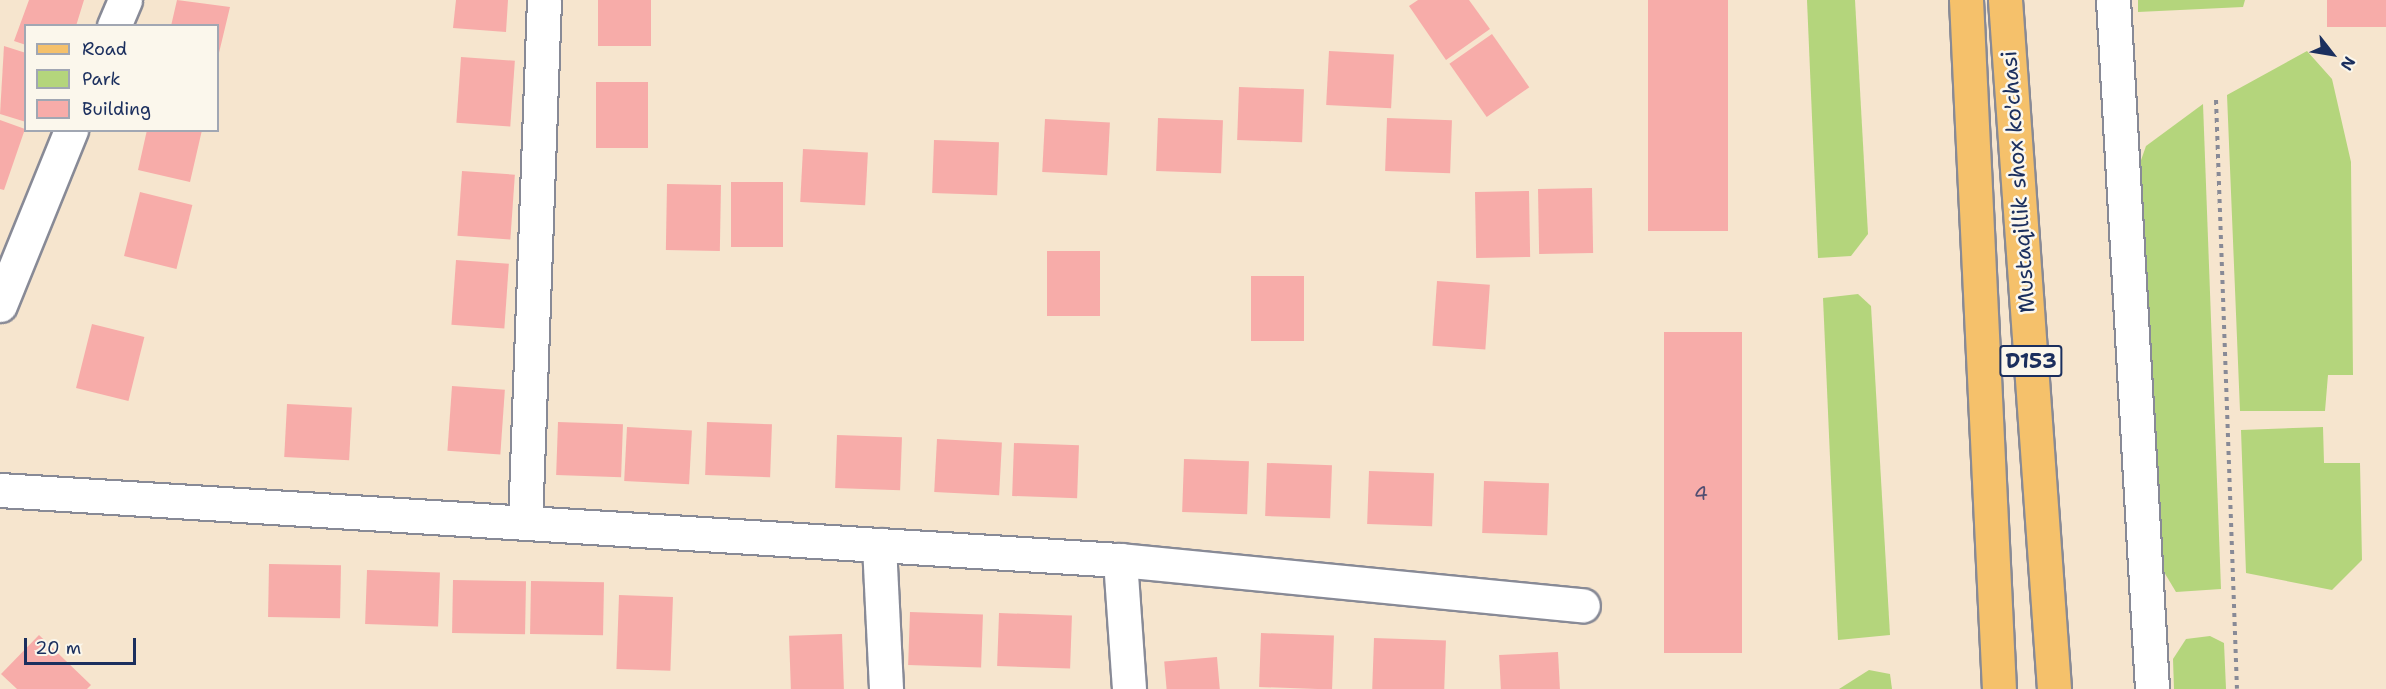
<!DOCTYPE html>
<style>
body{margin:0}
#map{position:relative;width:2386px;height:689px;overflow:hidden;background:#f6e5ce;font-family:"Shantell Sans",sans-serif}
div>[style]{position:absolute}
.green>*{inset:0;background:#b4d57c}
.building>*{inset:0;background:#f7aca9;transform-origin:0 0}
.path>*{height:4px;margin-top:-2px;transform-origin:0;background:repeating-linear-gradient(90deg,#888a96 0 4.5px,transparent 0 9px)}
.roads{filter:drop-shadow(2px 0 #888a96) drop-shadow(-2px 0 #888a96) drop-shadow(0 2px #888a96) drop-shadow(0 -2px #888a96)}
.minor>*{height:33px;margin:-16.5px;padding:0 16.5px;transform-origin:16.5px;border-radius:16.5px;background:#fff}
.primary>*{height:33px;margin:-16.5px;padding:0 16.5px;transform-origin:16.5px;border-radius:16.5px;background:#f5c16b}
span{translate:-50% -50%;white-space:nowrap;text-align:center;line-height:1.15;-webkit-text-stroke:5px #fbf7ec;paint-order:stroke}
.number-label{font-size:20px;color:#524e71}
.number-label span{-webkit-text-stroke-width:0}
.shield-label span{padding:2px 4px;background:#fbf7ec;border:2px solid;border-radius:4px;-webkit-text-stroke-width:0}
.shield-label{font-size:21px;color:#1b2f5e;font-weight:700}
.street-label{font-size:22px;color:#1b2f5e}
.legend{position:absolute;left:24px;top:24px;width:195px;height:108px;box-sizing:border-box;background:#fbf7ec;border:2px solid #a1a7b3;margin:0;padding:8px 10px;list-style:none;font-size:18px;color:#1b2f5e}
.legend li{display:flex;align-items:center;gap:12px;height:30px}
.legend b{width:30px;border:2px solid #a1a7b3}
.north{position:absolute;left:2302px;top:24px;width:60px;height:60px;-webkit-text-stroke:4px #fbf7ec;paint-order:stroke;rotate:121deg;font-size:16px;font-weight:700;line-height:24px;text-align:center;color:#1b2f5e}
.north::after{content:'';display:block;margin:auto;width:21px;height:27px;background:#1b2f5e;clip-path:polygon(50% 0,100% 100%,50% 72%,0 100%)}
.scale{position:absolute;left:24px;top:638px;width:112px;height:27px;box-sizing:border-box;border:3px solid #1b2f5e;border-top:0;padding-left:8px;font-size:18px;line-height:21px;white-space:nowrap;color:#1b2f5e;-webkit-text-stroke:4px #fbf7ec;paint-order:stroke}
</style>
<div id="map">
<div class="green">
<i style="clip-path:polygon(1807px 0,1855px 0,1868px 234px,1851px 256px,1818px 258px)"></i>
<i style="clip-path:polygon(2138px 0,2245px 0,2243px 7px,2138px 12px)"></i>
<i style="clip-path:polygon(2307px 51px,2332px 79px,2351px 162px,2353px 375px,2328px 375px,2325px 411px,2240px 411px,2227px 95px)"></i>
<i style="clip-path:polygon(2203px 104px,2221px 589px,2176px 592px,2164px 572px,2133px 183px,2146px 146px)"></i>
<i style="clip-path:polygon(1858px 294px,1871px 306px,1890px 635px,1838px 640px,1823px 298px)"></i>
<i style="clip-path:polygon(2323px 427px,2324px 463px,2360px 463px,2362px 560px,2332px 590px,2246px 573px,2241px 430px)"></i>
<i style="clip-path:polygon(2210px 636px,2224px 643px,2226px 689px,2174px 689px,2173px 659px,2186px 639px)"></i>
<i style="clip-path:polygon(1869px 670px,1890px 674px,1892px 689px,1839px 689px)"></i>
</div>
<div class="building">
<i style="clip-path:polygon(29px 0,84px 0,76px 26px,26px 26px,26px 45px,14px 41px)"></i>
<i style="clip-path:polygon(177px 0,230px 7px,218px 57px,218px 26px,171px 26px)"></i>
<i style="clip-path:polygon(456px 0,508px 0,506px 32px,453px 28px)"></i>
<i style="left:598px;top:0;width:53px;height:46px"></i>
<i style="clip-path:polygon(1418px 0,1469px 0,1490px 29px,1446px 60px,1409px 6px)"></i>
<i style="left:1648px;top:0;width:80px;height:231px"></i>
<i style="left:2327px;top:0;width:59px;height:27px"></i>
<i style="left:1492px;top:34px;width:65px;height:52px;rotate:55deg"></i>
<i style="clip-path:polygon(4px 46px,26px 53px,26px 122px,0 114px)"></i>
<i style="left:1329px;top:51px;width:65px;height:54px;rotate:3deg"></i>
<i style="left:461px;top:57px;width:54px;height:66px;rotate:4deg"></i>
<i style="left:596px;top:82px;width:52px;height:66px"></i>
<i style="left:1239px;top:87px;width:65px;height:53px;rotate:2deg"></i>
<i style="left:1158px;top:118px;width:65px;height:53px;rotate:2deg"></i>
<i style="left:1387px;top:118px;width:65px;height:53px;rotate:2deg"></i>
<i style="left:1045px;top:119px;width:65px;height:53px;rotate:3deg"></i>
<i style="clip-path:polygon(0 120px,25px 129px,4px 190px,0 189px)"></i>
<i style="clip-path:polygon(147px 130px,202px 130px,190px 182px,138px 170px)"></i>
<i style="left:934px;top:140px;width:65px;height:53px;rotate:2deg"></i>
<i style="left:803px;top:149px;width:65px;height:53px;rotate:3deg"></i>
<i style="left:462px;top:171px;width:53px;height:65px;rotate:4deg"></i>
<i style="left:731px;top:182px;width:52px;height:65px"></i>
<i style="left:667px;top:184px;width:54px;height:66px;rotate:1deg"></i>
<i style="left:1592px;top:188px;width:65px;height:54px;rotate:89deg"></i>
<i style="left:1529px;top:191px;width:66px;height:54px;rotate:89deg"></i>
<i style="left:140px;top:192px;width:54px;height:66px;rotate:14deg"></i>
<i style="left:1047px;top:251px;width:53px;height:65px"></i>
<i style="left:456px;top:260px;width:53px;height:65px;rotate:4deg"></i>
<i style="left:1251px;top:276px;width:53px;height:65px"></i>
<i style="left:1437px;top:281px;width:53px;height:65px;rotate:4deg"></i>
<i style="left:92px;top:324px;width:54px;height:66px;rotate:14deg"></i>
<i style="left:1664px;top:332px;width:78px;height:321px"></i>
<i style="left:452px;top:386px;width:53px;height:65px;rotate:4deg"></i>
<i style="left:287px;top:404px;width:65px;height:53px;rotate:3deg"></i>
<i style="left:558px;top:422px;width:65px;height:53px;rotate:2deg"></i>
<i style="left:707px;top:422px;width:65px;height:53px;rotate:2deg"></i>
<i style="left:627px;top:427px;width:65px;height:54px;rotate:3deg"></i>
<i style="left:837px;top:435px;width:65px;height:53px;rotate:2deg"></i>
<i style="left:937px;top:439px;width:65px;height:53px;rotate:3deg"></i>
<i style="left:1014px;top:443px;width:65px;height:53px;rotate:2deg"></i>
<i style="left:1184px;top:459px;width:65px;height:53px;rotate:2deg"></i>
<i style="left:1267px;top:463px;width:65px;height:53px;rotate:2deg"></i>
<i style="left:1369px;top:471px;width:65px;height:53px;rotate:2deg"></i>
<i style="left:1484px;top:481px;width:65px;height:52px;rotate:2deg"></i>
<i style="left:269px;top:564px;width:72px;height:53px;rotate:1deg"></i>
<i style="left:367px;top:570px;width:73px;height:54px;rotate:2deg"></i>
<i style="left:453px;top:580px;width:73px;height:53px;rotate:1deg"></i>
<i style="left:531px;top:581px;width:73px;height:53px;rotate:1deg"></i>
<i style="left:619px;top:595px;width:54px;height:74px;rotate:2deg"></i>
<i style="left:910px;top:612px;width:73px;height:53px;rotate:2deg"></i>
<i style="left:999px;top:613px;width:73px;height:53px;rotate:2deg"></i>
<i style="left:1261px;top:633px;width:73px;height:54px;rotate:2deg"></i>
<i style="left:842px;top:634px;width:55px;height:53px;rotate:88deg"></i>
<i style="clip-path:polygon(39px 635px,91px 685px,87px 689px,17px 689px,1px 674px)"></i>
<i style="left:1374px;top:638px;width:72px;height:51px;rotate:2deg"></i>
<i style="left:1558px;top:652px;width:37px;height:59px;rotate:87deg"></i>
<i style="left:1217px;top:657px;width:32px;height:53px;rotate:85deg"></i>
</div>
<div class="path">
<i style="left:2216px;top:100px;width:589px;rotate:87.96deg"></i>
</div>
<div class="roads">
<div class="minor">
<i style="left:2113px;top:0;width:690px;rotate:86.76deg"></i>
<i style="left:114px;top:26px;width:28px;rotate:-67deg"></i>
<i style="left:0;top:305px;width:189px;rotate:-67.9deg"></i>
<i style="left:0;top:490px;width:1122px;rotate:3.58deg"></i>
<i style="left:1120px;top:560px;width:465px;rotate:5.6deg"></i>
<i style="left:525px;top:523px;width:523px;rotate:-87.92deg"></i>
<i style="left:879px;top:545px;width:144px;rotate:87.2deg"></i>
<i style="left:1120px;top:560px;width:129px;rotate:86deg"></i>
</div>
<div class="primary">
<i style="left:1966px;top:0;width:690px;rotate:87.26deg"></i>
<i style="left:2005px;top:0;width:691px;rotate:85.93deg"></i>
</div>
</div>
<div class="number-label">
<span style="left:1701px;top:493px">4</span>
</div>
<div class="shield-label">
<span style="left:2031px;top:361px">D153</span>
</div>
<div class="street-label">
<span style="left:2018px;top:182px;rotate:-94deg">Mustaqillik shox ko'chasi</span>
</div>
<ul class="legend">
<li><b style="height:8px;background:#f5c16b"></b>Road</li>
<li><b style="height:16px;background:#b4d57c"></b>Park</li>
<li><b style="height:16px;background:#f7aca9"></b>Building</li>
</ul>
<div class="north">N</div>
<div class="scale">20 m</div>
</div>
